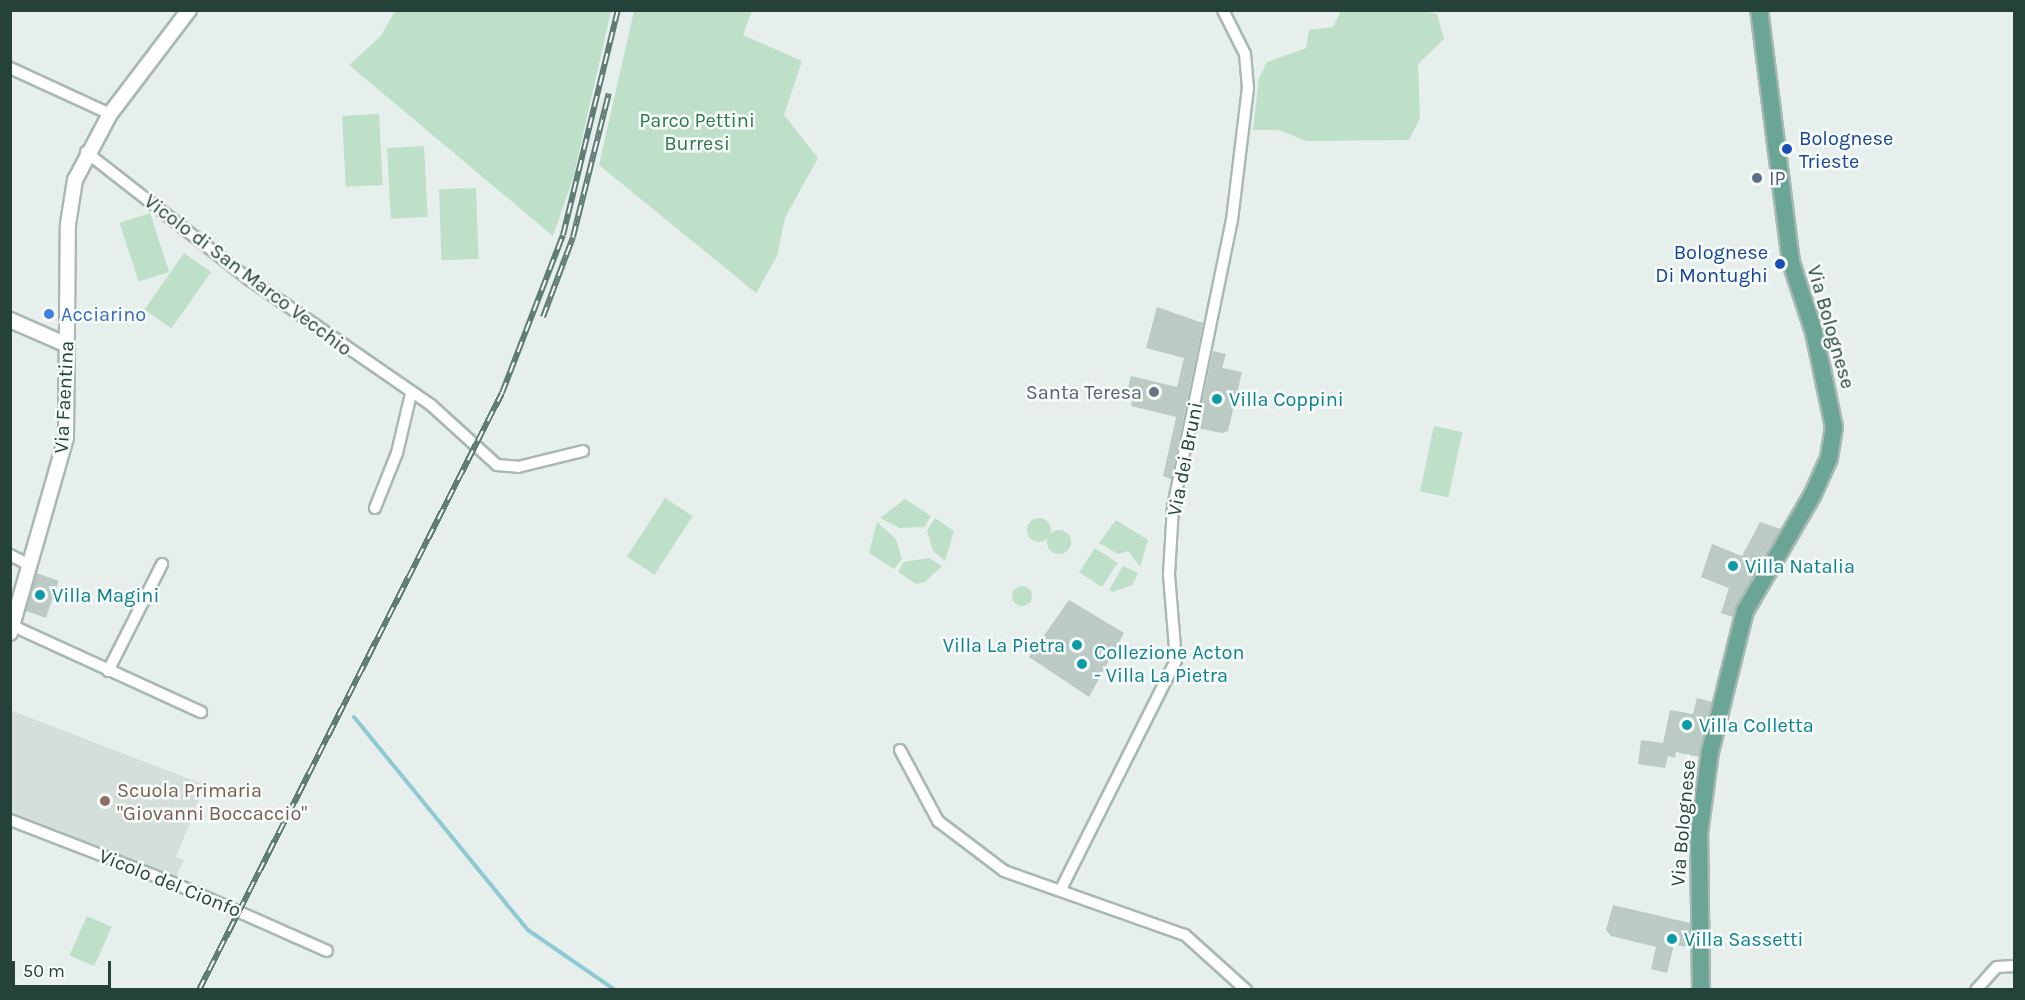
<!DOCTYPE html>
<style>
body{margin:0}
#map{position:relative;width:2025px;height:1000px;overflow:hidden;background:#e6efeb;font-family:Karla,sans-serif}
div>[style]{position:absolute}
.built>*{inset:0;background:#d4dfda}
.green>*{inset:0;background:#bfe0c8;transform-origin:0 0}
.round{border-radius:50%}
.stream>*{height:4px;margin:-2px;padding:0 2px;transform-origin:2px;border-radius:2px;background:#8ec9d4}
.building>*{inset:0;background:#bbcac4;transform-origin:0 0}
.roads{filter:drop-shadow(2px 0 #a8b8b2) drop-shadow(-2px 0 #a8b8b2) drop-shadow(0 2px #a8b8b2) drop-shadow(0 -2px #a8b8b2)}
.minor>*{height:10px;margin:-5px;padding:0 5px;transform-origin:5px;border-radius:5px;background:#fff}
.tertiary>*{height:14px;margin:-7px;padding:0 7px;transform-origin:7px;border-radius:7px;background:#fff}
.primary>*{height:16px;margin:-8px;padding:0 8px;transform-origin:8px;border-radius:8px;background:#6aa596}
.rail>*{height:6px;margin-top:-3px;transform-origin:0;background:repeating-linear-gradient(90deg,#f7fbf9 0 11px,#5f7d75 0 22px);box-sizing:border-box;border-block:2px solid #5f7d75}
.dots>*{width:16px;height:16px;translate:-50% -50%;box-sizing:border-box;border:3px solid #f7fbf9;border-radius:50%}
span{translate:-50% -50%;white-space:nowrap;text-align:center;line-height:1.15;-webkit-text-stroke:5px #f7fbf9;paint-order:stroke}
.park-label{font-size:20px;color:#2d7a4b}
.transit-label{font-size:20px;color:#164399}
.left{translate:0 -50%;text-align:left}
.right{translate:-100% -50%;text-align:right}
.service-label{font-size:20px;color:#4e5e75}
.street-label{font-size:20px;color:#24423a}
.shop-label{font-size:20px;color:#366cbe}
.worship-label{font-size:20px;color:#5b616d}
.culture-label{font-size:20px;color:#0d838f}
.education-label{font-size:20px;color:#785e54}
.frame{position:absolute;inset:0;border:12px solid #24423a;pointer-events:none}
.scale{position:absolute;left:12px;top:961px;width:99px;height:27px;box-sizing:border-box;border:3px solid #24423a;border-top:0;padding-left:8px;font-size:18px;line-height:21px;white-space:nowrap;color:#24423a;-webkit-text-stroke:4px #f7fbf9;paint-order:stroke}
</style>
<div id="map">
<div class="built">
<i style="clip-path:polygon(10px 710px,205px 785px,176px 857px,184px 860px,175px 878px,11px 817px)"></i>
</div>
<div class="green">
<i style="clip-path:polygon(1422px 10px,1437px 14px,1444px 39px,1418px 64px,1420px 118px,1409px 140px,1307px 141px,1278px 130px,1253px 130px,1259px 78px,1267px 62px,1306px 48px,1309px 30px,1333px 27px,1341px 11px)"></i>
<i style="clip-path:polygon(395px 11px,611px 11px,573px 178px,553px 236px,349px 65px,381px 36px)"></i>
<i style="clip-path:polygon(634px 11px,752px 11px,743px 35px,802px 61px,784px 115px,818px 158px,785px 218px,777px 256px,756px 293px,599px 165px)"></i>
<i style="left:379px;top:114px;width:71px;height:37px;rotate:87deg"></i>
<i style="left:424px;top:146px;width:71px;height:37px;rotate:87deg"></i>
<i style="left:476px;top:188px;width:71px;height:37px;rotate:88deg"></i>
<i style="left:150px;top:213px;width:62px;height:32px;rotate:72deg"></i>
<i style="left:184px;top:253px;width:33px;height:69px;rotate:35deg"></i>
<i style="left:1434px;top:426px;width:29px;height:67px;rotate:12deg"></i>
<i style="left:665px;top:498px;width:33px;height:70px;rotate:33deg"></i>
<i style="clip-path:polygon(905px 499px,931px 516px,924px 527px,899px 528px,880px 518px)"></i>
<i class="round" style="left:1027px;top:518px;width:24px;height:24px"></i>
<i style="clip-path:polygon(935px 518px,954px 531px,945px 561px,933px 551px,927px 530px)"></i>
<i style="clip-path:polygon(1116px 520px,1148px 540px,1140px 567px,1128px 551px,1118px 554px,1099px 543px)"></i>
<i style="clip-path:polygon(877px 522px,896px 539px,902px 559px,894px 569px,869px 553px)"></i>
<i class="round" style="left:1047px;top:530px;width:24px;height:24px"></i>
<i style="left:1095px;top:548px;width:27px;height:29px;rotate:33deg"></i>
<i style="clip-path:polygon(929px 558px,942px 566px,925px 582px,916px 584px,898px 572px,904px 562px)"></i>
<i style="clip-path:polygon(1123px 566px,1138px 573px,1132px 585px,1113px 592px,1109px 590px)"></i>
<i class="round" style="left:1012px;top:586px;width:20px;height:20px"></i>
<i style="left:87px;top:916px;width:27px;height:43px;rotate:24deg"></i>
</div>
<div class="stream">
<i style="left:354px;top:717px;width:275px;rotate:50.8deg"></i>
<i style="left:528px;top:930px;width:106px;rotate:34.6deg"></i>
</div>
<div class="building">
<i style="clip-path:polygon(1157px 307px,1203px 323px,1171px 479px,1163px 476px,1176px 417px,1131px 406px,1133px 397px,1126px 395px,1131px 376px,1177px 387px,1184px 358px,1146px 348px)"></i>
<i style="clip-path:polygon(1213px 351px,1226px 354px,1222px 368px,1242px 372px,1228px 431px,1222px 433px,1197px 428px)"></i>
<i style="clip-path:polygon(1760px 522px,1781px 529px,1733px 617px,1721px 613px,1729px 588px,1701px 577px,1712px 544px,1742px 556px)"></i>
<i style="left:36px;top:573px;width:24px;height:39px;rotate:19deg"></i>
<i style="clip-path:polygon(1069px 600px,1124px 633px,1089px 697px,1029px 657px)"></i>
<i style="clip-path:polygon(1697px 698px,1712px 702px,1699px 757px,1676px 752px,1675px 758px,1668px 756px,1665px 768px,1638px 764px,1641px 740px,1663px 743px,1670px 710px,1693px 714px)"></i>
<i style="clip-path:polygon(1613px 905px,1690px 923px,1690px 947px,1674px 945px,1667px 973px,1651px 969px,1656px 947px,1611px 936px,1606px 930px)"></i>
</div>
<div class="roads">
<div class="minor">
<i style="left:10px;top:68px;width:110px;rotate:24.7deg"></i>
<i style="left:86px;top:152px;width:208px;rotate:38deg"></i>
<i style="left:250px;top:280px;width:220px;rotate:34.6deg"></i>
<i style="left:431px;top:405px;width:89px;rotate:42.3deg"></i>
<i style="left:497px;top:465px;width:21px;rotate:5deg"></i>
<i style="left:518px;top:467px;width:67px;rotate:-13.8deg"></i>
<i style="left:375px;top:508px;width:59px;rotate:-68.2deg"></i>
<i style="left:397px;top:453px;width:61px;rotate:-76.7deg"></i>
<i style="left:10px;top:555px;width:22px;rotate:27deg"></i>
<i style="left:13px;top:626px;width:207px;rotate:24.6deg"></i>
<i style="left:108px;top:671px;width:120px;rotate:-63.2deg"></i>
<i style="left:900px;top:750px;width:81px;rotate:61.8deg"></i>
<i style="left:938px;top:821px;width:83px;rotate:37.1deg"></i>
<i style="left:1004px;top:871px;width:192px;rotate:19.5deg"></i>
<i style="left:1185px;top:935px;width:82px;rotate:42deg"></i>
<i style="left:10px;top:820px;width:178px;rotate:21.1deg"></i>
<i style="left:176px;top:884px;width:165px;rotate:23.9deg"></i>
<i style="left:1061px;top:889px;width:256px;rotate:-63.3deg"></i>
<i style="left:1176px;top:660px;width:86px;rotate:-94.7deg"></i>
<i style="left:1169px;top:574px;width:67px;rotate:-86.6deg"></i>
<i style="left:1173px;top:507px;width:293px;rotate:-78.4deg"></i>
<i style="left:1232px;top:220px;width:133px;rotate:-83.1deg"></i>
<i style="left:1248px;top:88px;width:34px;rotate:-95deg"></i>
<i style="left:1245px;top:54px;width:49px;rotate:-116.6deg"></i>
<i style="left:1976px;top:990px;width:31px;rotate:-48deg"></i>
<i style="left:1997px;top:967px;width:17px;rotate:-3deg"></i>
</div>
<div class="tertiary">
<i style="left:10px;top:320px;width:62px;rotate:23.7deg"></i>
<i style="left:10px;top:633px;width:203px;rotate:-74deg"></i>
<i style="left:66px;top:438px;width:214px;rotate:-89.5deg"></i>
<i style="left:68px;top:224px;width:45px;rotate:-81deg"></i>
<i style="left:75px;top:180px;width:75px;rotate:-62.1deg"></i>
<i style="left:110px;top:114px;width:131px;rotate:-52.8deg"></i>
</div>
<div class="primary">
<i style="left:1701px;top:990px;width:156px;rotate:-90.7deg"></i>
<i style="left:1699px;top:834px;width:83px;rotate:-82.4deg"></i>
<i style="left:1710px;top:752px;width:145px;rotate:-76.1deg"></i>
<i style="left:1745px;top:611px;width:135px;rotate:-59.8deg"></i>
<i style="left:1813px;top:494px;width:39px;rotate:-66deg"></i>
<i style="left:1829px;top:458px;width:31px;rotate:-81deg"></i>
<i style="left:1834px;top:427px;width:97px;rotate:-101.9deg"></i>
<i style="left:1814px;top:332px;width:74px;rotate:-108.2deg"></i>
<i style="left:1791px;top:262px;width:254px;rotate:-97.2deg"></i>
</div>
</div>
<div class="rail">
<i style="left:543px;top:317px;width:85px;rotate:-69.4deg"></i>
<i style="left:573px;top:237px;width:148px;rotate:-76deg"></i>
<i style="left:199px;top:990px;width:669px;rotate:-63.09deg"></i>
<i style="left:502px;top:393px;width:169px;rotate:-68.9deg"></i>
<i style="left:563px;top:235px;width:232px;rotate:-76.3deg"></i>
</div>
<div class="dots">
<i style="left:1787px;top:149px;background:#1a4fb4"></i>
<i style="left:1757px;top:178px;background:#5c6f8a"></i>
<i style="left:1780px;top:264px;background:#1a4fb4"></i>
<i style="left:49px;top:314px;background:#3f7fe0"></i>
<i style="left:1154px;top:392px;background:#6b7280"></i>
<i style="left:1217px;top:399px;background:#0f9aa8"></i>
<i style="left:1733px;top:566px;background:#0f9aa8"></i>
<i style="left:40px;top:595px;background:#0f9aa8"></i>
<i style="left:1077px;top:645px;background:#0f9aa8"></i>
<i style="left:1082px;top:664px;background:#0f9aa8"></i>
<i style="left:1687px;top:725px;background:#0f9aa8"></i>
<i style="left:105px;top:801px;background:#8d6e63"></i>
<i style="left:1672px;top:939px;background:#0f9aa8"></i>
</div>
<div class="park-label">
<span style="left:697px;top:132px">Parco Pettini<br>Burresi</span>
</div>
<div class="transit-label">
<span class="left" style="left:1799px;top:150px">Bolognese<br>Trieste</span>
<span class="right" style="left:1768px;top:264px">Bolognese<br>Di Montughi</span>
</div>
<div class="service-label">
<span class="left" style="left:1769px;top:178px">IP</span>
</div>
<div class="street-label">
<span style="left:248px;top:275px;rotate:37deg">Vicolo di San Marco Vecchio</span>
<span style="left:1831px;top:327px;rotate:74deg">Via Bolognese</span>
<span style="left:64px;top:397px;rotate:-87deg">Via Faentina</span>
<span style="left:1185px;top:459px;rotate:-79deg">Via dei Bruni</span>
<span style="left:1683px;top:823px;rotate:-85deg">Via Bolognese</span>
<span style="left:170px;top:883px;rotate:22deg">Vicolo del Cionfo</span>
</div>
<div class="shop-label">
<span class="left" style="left:61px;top:314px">Acciarino</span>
</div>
<div class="worship-label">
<span class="right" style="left:1142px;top:392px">Santa Teresa</span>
</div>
<div class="culture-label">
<span class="left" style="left:1229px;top:399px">Villa Coppini</span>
<span class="left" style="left:1745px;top:566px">Villa Natalia</span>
<span class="left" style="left:52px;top:595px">Villa Magini</span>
<span class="right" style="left:1065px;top:645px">Villa La Pietra</span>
<span class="left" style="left:1094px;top:664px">Collezione Acton<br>- Villa La Pietra</span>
<span class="left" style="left:1699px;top:725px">Villa Colletta</span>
<span class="left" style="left:1684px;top:939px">Villa Sassetti</span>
</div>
<div class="education-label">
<span class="left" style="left:117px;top:802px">Scuola Primaria<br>"Giovanni Boccaccio"</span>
</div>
<div class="frame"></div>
<div class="scale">50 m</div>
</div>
